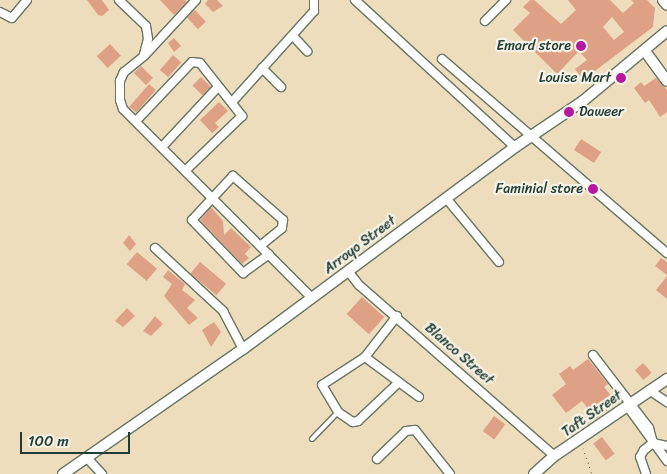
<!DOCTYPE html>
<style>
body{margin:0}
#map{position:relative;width:667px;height:474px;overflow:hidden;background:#eeddbc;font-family:Sriracha,sans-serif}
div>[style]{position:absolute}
.building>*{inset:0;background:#dfa185;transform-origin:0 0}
.path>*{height:1px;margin-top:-0.5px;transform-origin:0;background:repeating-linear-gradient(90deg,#677564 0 1px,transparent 0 5px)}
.roads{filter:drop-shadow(1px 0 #677564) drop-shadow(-1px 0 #677564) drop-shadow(0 1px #677564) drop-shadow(0 -1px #677564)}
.lane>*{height:4px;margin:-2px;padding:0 2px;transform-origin:2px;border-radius:2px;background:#fff}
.street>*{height:8px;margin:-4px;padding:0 4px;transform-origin:4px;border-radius:4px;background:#fff}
.secondary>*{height:10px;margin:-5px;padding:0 5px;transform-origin:5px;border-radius:5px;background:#fff}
.dots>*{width:14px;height:14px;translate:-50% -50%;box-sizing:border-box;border:2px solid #f7f3e8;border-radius:50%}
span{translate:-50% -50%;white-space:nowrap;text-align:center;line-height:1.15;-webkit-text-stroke:4.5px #f7f3e8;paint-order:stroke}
.poi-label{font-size:14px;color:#1f3d34}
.right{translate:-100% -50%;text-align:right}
.left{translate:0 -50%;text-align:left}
.street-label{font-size:14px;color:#1f3d34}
.scale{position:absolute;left:20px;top:432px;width:110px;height:22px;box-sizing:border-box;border:2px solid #1f3d34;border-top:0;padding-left:6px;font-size:15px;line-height:18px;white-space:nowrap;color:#1f3d34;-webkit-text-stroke:4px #f7f3e8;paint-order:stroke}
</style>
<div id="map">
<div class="building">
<i style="clip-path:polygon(87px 0,102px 0,109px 10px,102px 16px,98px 15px)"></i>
<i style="clip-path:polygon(160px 0,185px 0,187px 2px,174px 15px)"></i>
<i style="clip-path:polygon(208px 0,217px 0,223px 6px,213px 12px,205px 4px)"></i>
<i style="clip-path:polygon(evenodd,530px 0,534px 0,561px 24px,576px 10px,568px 0,610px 0,623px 13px,634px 3px,631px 0,647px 0,655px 8px,653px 27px,583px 80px,575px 69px,587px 60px,579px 51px,557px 74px,513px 30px,530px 13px,523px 7px,530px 0,612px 17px,624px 32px,614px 40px,603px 27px,612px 17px)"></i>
<i style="left:195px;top:10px;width:16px;height:11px;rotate:47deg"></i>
<i style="clip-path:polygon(174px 38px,181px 46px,174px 52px,168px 43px)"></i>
<i style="left:110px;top:44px;width:16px;height:18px;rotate:47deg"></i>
<i style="left:173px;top:55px;width:11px;height:20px;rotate:41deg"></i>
<i style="left:141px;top:66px;width:17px;height:10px;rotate:45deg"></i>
<i style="left:201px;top:77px;width:14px;height:12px;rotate:45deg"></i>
<i style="clip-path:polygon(656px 78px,667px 90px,667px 112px,660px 117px,649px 100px,645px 103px,634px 88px,641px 82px,644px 86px)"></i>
<i style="left:149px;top:84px;width:9px;height:30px;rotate:41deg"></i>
<i style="clip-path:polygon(219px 102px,228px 111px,215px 123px,219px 127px,212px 133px,200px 120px)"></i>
<i style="left:581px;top:139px;width:24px;height:13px;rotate:33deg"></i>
<i style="clip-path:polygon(211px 207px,223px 221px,224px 235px,231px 228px,251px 247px,245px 254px,249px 258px,242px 264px,200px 220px)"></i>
<i style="clip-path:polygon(129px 235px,136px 244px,130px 251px,123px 243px)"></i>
<i style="left:137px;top:252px;width:26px;height:16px;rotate:40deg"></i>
<i style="clip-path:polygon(661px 258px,667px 262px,667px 275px,655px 266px)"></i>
<i style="left:200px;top:262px;width:34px;height:15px;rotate:40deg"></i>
<i style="clip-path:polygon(168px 270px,185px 284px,182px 290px,195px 300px,187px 308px,198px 318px,189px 325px,164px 296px,172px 284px,163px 277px)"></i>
<i style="clip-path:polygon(667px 276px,667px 299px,656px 290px)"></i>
<i style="left:362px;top:297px;width:30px;height:23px;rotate:42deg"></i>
<i style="clip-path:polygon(127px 308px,135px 316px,123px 327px,115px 321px)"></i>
<i style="clip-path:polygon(155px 316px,163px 324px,151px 336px,143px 331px)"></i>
<i style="clip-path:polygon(214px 322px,221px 332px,211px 347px,202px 330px)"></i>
<i style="clip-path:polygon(588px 359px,608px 384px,604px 387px,617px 403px,596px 419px,582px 401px,566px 413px,552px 395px,566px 384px,559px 374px,570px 366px,573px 370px)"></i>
<i style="left:643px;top:363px;width:13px;height:11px;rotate:48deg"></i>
<i style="left:494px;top:416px;width:14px;height:19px;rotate:36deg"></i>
<i style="left:602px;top:437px;width:21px;height:11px;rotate:53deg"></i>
</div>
<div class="path">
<i style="left:583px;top:448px;width:28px;rotate:71deg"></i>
</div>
<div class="roads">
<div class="lane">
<i style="left:312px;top:439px;width:37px;rotate:-46deg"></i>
</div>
<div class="street">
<i style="left:119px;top:0;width:37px;rotate:44deg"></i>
<i style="left:146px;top:26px;width:13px;rotate:81deg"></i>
<i style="left:148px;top:39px;width:16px;rotate:105deg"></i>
<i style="left:196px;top:0;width:76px;rotate:132.9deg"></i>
<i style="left:144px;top:56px;width:26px;rotate:141deg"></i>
<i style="left:124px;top:72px;width:10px;rotate:114deg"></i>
<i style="left:120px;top:81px;width:19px;rotate:90deg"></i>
<i style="left:120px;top:100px;width:9px;rotate:72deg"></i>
<i style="left:123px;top:109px;width:266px;rotate:45deg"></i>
<i style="left:355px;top:0;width:217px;rotate:42.6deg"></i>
<i style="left:0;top:12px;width:13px;rotate:27deg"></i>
<i style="left:12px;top:18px;width:23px;rotate:-50deg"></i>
<i style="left:485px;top:21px;width:30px;rotate:-45deg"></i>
<i style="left:293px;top:36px;width:21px;rotate:47deg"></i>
<i style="left:442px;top:59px;width:297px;rotate:40.8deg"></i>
<i style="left:262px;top:68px;width:27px;rotate:45deg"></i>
<i style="left:233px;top:101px;width:121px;rotate:-48deg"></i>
<i style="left:314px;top:11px;width:11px;rotate:-90deg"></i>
<i style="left:136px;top:121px;width:81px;rotate:-46.5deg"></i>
<i style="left:192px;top:62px;width:8px;rotate:7deg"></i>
<i style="left:200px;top:63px;width:68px;rotate:51.6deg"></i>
<i style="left:242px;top:116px;width:79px;rotate:136deg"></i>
<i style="left:162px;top:147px;width:82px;rotate:-47deg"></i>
<i style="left:446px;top:198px;width:83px;rotate:50.4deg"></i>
<i style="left:260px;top:246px;width:28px;rotate:-39deg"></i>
<i style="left:282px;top:228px;width:8px;rotate:-83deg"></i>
<i style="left:283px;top:220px;width:67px;rotate:-138.7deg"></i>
<i style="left:233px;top:176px;width:60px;rotate:133deg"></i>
<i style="left:192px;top:220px;width:74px;rotate:46.1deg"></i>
<i style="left:243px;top:273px;width:32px;rotate:-36deg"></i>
<i style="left:155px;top:248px;width:93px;rotate:42.8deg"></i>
<i style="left:223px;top:311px;width:43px;rotate:62.2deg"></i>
<i style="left:348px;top:271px;width:18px;rotate:52deg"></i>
<i style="left:359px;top:285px;width:259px;rotate:41.2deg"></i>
<i style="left:397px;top:316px;width:52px;rotate:128deg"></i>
<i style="left:365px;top:357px;width:51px;rotate:146.9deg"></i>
<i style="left:322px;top:385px;width:31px;rotate:59deg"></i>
<i style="left:338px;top:412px;width:18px;rotate:34deg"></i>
<i style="left:353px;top:422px;width:5px;rotate:-11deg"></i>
<i style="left:358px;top:421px;width:55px;rotate:-43.5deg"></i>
<i style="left:593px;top:355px;width:92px;rotate:52.5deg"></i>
<i style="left:649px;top:428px;width:16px;rotate:75deg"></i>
<i style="left:365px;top:357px;width:67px;rotate:36.5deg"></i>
<i style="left:649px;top:390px;width:22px;rotate:34deg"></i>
<i style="left:630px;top:410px;width:63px;rotate:54deg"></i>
<i style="left:87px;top:458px;width:22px;rotate:47deg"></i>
<i style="left:377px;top:459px;width:40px;rotate:-44deg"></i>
<i style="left:406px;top:431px;width:9px;rotate:-6deg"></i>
<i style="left:415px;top:430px;width:56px;rotate:51.5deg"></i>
<i style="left:646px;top:474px;width:18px;rotate:-109deg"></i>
<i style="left:640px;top:457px;width:8px;rotate:-60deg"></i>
<i style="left:644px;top:450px;width:11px;rotate:-38deg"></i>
<i style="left:653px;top:443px;width:14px;rotate:12deg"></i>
</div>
<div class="secondary">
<i style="left:663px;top:0;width:6px;rotate:51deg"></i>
<i style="left:645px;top:51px;width:37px;rotate:54deg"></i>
<i style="left:63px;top:474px;width:219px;rotate:-34.8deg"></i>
<i style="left:243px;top:349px;width:339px;rotate:-36.6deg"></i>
<i style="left:515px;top:147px;width:82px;rotate:-34.1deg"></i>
<i style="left:583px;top:101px;width:109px;rotate:-39.8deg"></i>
<i style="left:534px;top:474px;width:27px;rotate:-42deg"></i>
<i style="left:554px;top:456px;width:137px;rotate:-34.3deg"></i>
</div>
</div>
<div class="dots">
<i style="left:581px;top:46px;background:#b5179e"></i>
<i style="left:621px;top:78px;background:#b5179e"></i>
<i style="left:569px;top:112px;background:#b5179e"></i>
<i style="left:593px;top:189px;background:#b5179e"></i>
</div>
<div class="poi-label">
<span class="right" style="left:571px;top:46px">Emard store</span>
<span class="right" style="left:611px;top:78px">Louise Mart</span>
<span class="left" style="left:579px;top:112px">Daweer</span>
<span class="right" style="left:583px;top:189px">Faminial store</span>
</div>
<div class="street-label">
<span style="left:360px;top:245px;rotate:-37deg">Arroyo Street</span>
<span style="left:459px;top:354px;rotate:41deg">Blanco Street</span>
<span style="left:592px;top:414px;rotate:-35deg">Taft Street</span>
</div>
<div class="scale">100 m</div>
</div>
